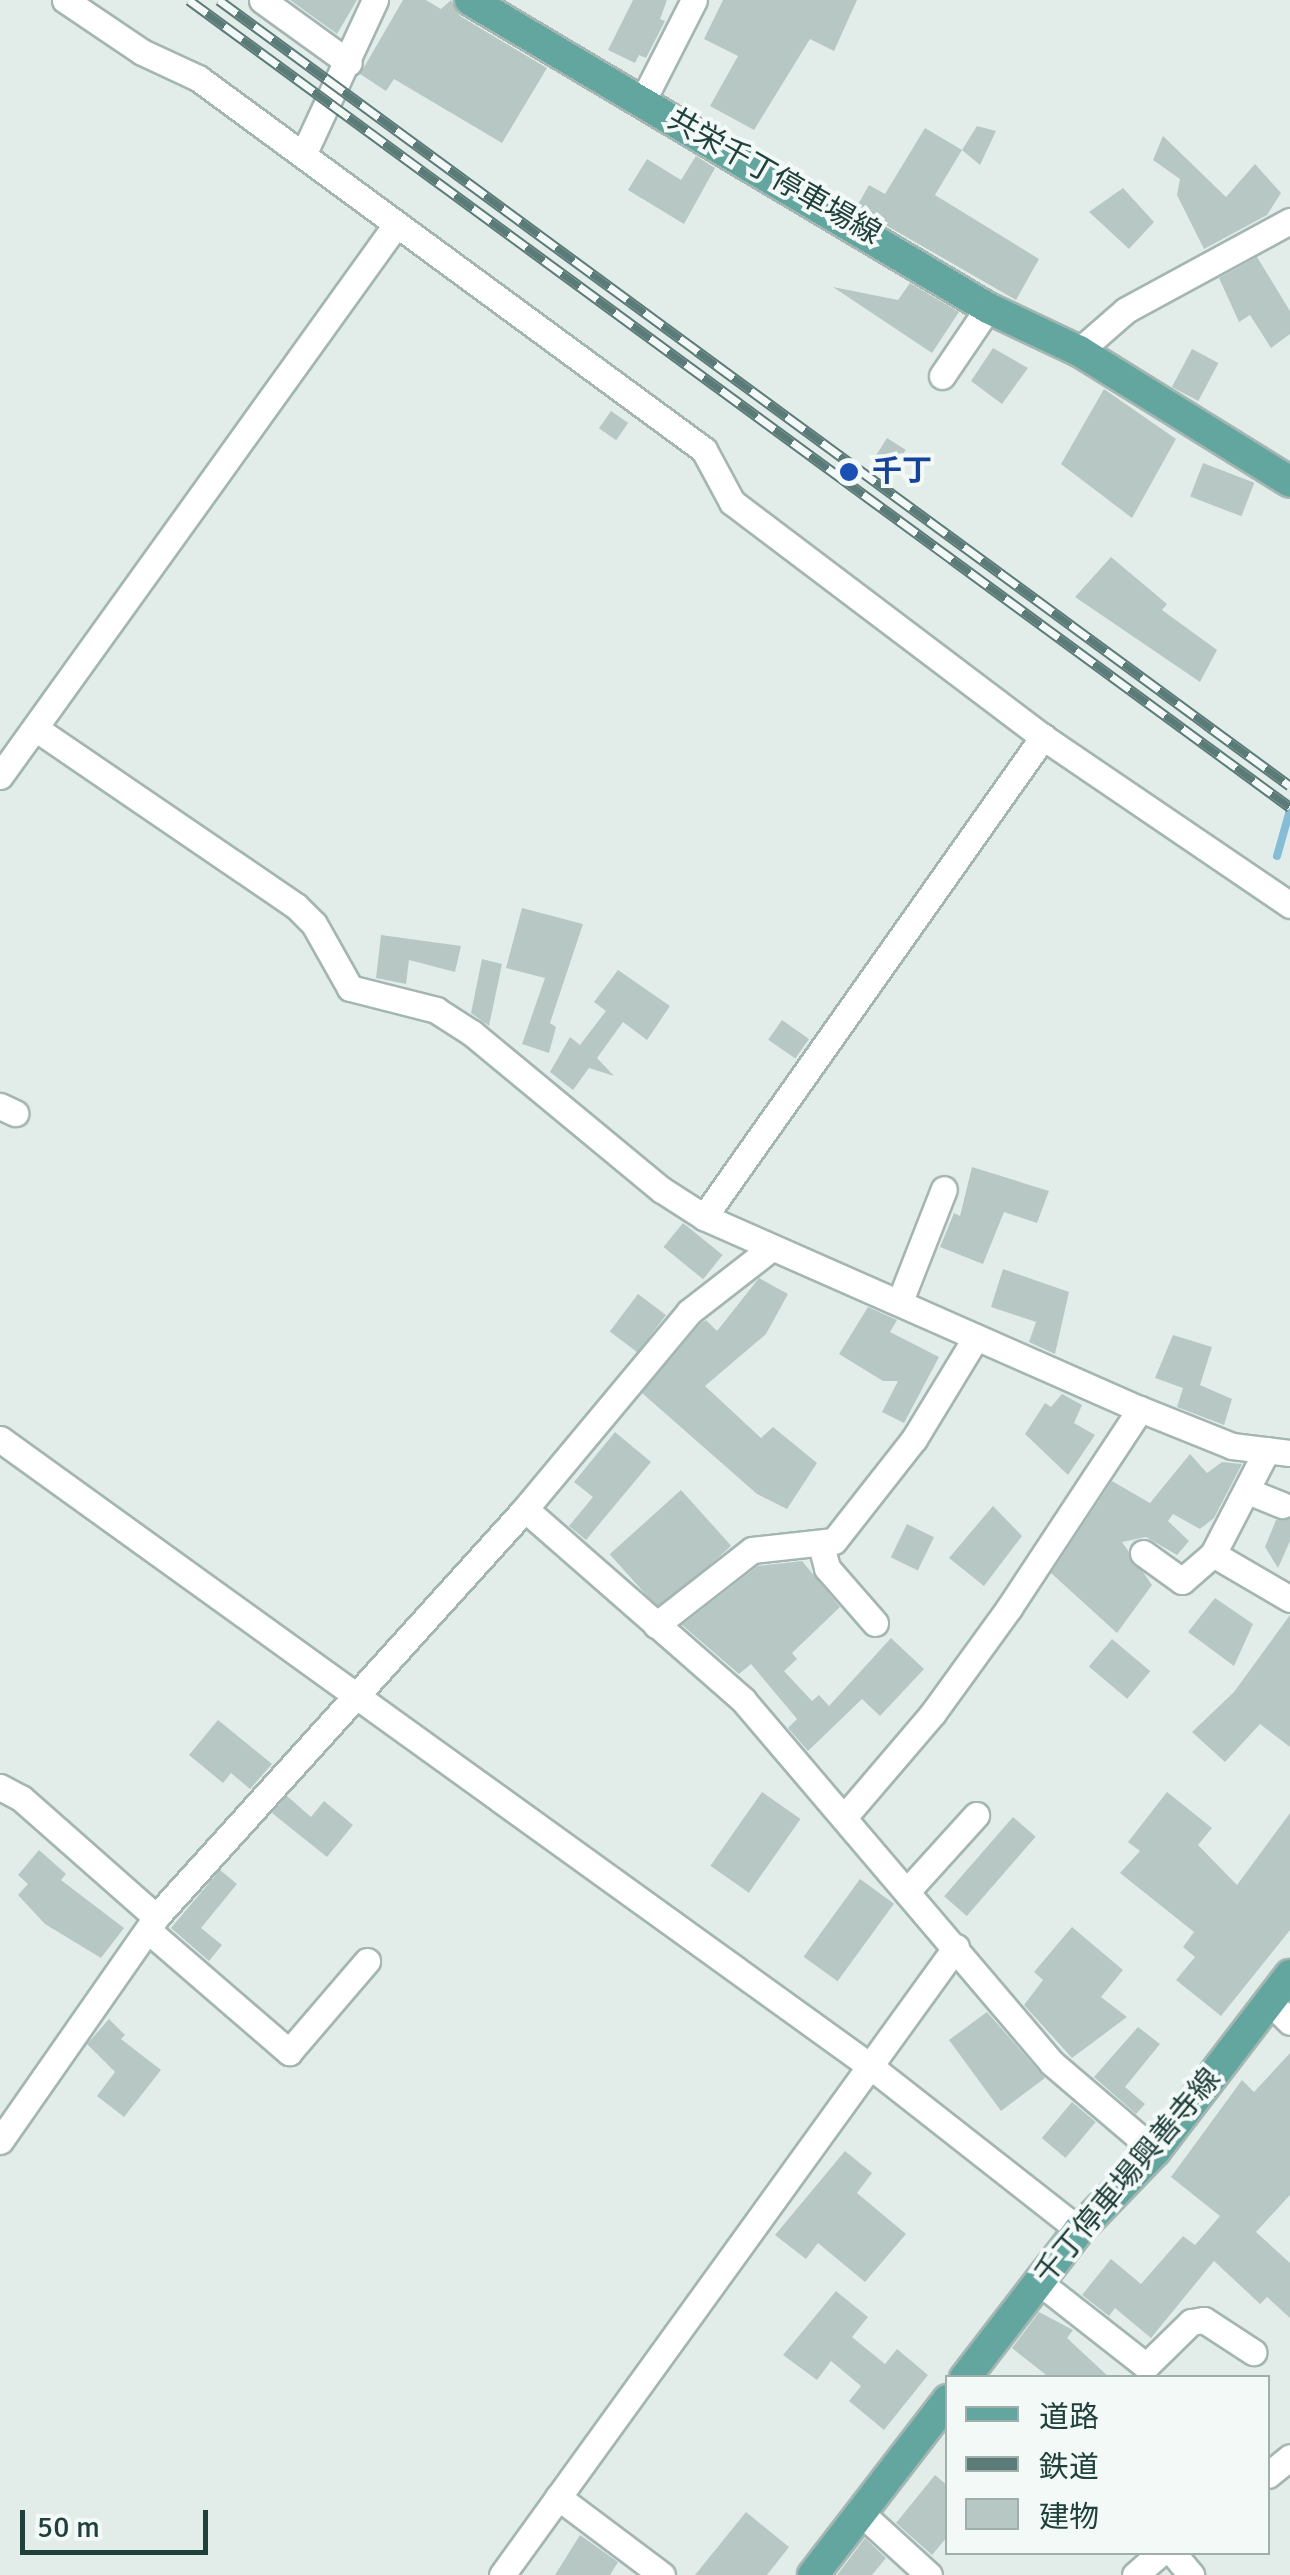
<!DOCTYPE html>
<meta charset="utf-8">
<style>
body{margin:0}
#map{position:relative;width:1290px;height:2575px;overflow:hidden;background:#e2edea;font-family:Signika,"Noto Sans JP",sans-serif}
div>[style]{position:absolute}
.stream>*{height:8px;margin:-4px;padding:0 4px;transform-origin:4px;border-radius:4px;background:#86bdd6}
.building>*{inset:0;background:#b7c8c4;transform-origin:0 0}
.roads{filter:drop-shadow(2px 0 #a4b6b2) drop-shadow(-2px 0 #a4b6b2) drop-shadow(0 2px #a4b6b2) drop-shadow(0 -2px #a4b6b2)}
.minor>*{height:25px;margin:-12.5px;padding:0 12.5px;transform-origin:12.5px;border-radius:12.5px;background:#fff}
.major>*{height:30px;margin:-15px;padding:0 15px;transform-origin:15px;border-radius:15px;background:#63a69f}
.rail>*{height:11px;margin-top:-5.5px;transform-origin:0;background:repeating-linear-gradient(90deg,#f3f9f7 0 22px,#5b7b78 0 44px);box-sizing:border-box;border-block:2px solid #5b7b78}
.dots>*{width:28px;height:28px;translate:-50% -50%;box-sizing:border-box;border:5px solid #f3f9f7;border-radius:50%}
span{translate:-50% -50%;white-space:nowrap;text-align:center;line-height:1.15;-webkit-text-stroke:8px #f3f9f7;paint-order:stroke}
.street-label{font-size:30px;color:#20403c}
.transit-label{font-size:30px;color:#164399;font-weight:700}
.left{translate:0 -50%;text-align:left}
.legend{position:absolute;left:945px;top:2375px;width:325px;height:180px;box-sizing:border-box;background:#f3f9f7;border:2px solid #9fafac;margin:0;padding:12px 18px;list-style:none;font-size:30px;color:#20403c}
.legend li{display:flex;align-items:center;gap:20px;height:50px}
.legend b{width:50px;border:2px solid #9fafac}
.scale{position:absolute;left:20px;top:2510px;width:188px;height:45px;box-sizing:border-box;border:5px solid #20403c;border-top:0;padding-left:12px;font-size:30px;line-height:35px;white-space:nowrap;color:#20403c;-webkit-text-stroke:8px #f3f9f7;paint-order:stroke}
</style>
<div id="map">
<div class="stream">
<i style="left:1277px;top:856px;width:48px;rotate:-74.2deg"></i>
</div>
<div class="building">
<i style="clip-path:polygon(290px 0,357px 0,337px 34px)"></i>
<i style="clip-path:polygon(403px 0,426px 0,441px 9px,451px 0,460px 16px,547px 68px,502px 143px,394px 79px,386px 91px,360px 74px)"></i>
<i style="clip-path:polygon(633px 0,667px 0,660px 19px,665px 21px,646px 58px,639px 55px,635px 63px,608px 50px)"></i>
<i style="clip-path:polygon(723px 0,857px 0,834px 51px,810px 39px,754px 130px,710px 106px,738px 56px,704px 39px)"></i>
<i style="clip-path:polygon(977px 126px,996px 131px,980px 165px,962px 150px)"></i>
<i style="clip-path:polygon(925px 128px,962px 150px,935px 195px,1039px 259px,1016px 300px,856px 208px,869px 185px,885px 194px)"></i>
<i style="clip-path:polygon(1163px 136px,1226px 197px,1255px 164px,1281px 193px,1267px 215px,1204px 249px,1177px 195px,1180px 179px,1153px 160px)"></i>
<i style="clip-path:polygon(696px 156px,715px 168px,684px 224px,628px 190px,647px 159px,681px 180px)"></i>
<i style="clip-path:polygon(1123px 188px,1154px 222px,1129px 249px,1089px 212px)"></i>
<i style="clip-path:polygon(1257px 257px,1290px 311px,1290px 334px,1271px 348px,1250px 315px,1239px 322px,1219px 278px)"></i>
<i style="clip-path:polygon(910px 283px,959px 312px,932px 353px,833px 287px,898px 300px)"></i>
<i style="clip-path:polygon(993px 348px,1028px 368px,1002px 404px,971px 381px)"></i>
<i style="left:1192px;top:349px;width:30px;height:43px;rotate:28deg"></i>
<i style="clip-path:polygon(1104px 389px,1176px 439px,1132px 518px,1061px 464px)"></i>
<i style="left:611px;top:411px;width:21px;height:21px;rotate:35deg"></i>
<i style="left:887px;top:438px;width:22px;height:24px;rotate:32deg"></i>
<i style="left:1203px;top:463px;width:55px;height:36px;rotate:21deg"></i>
<i style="clip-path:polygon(1111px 557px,1167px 604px,1162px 610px,1217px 650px,1200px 682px,1075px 597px)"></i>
<i style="clip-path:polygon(522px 908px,583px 924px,550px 1023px,556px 1027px,549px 1053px,522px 1044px,545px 978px,506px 968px)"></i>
<i style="clip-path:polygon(381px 935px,461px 946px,455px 972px,409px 960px,406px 984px,376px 978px)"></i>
<i style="clip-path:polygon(482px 959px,502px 964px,489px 1026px,471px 1013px)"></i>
<i style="clip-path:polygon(618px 970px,670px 1006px,647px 1040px,623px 1022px,597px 1058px,614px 1076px,589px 1068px,573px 1090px,550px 1072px,570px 1037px,580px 1045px,606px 1011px,594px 1002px)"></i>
<i style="left:782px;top:1020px;width:33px;height:24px;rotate:35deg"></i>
<i style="clip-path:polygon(972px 1167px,1049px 1191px,1037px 1223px,1004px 1212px,983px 1264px,940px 1247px,954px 1213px,960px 1216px)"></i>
<i style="left:683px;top:1223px;width:51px;height:31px;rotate:39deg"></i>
<i style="clip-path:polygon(1003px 1269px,1069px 1292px,1055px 1354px,1029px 1342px,1036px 1322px,991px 1307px)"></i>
<i style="clip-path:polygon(759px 1278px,788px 1294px,766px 1334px,705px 1386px,761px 1438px,773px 1427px,817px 1463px,787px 1509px,757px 1494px,642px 1393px,700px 1324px,706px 1320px,717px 1331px)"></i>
<i style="left:638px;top:1294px;width:35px;height:47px;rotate:37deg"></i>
<i style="clip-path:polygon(868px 1307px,897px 1320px,890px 1332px,939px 1357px,904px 1423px,882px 1412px,898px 1381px,883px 1381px,839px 1354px)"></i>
<i style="clip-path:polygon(1173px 1335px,1212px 1347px,1200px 1385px,1232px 1399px,1224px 1425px,1177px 1407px,1183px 1388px,1155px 1378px)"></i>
<i style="clip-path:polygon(1062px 1394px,1082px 1405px,1074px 1423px,1095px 1435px,1068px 1475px,1025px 1434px,1045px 1403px,1051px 1407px)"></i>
<i style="clip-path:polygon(615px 1432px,651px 1462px,586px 1540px,569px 1526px,593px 1497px,574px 1482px)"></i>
<i style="clip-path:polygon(1190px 1454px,1207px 1473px,1222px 1462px,1242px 1464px,1214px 1518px,1200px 1529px,1173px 1514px,1168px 1521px,1189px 1541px,1177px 1555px,1146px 1537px,1122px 1542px,1152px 1585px,1117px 1633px,1051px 1573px,1112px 1481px,1150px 1503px)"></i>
<i style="left:681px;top:1490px;width:75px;height:96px;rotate:48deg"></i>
<i style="clip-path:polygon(993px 1506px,1022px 1536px,984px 1586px,949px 1558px)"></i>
<i style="clip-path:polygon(1290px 1519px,1290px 1541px,1278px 1568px,1265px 1547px,1276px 1520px)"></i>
<i style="left:907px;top:1524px;width:30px;height:37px;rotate:26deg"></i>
<i style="clip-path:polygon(802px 1561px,840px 1607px,792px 1653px,797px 1659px,784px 1671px,812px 1701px,819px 1695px,829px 1706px,891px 1638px,924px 1669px,880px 1716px,862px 1699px,808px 1751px,788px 1728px,797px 1719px,751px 1664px,739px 1674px,682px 1625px,758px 1566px)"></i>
<i style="clip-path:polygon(1215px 1598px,1253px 1624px,1234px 1666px,1188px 1632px)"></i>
<i style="clip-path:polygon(1290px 1615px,1290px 1747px,1260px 1724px,1225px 1762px,1192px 1732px,1234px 1692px)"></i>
<i style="left:1112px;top:1639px;width:50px;height:36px;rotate:40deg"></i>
<i style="clip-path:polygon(218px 1720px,272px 1764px,250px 1789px,231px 1773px,223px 1783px,189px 1755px)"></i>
<i style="left:762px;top:1792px;width:47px;height:90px;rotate:35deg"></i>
<i style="clip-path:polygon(1167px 1792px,1212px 1828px,1198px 1845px,1237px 1885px,1290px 1813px,1290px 1930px,1221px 2016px,1176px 1980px,1195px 1957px,1183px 1947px,1194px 1932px,1120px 1873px,1140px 1851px,1128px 1842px)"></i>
<i style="clip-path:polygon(287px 1796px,311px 1817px,324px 1801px,353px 1825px,327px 1857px,272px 1813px)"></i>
<i style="left:1013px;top:1817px;width:30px;height:105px;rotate:41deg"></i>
<i style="clip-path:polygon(39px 1850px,66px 1874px,61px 1880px,124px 1928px,101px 1958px,45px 1924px,18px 1895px,28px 1884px,18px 1875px)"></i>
<i style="clip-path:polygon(220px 1870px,237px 1884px,201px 1928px,222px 1945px,209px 1961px,171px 1928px)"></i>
<i style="left:860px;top:1879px;width:42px;height:96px;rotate:36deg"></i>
<i style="clip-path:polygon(1072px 1927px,1123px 1970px,1101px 1997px,1127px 2017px,1072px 2058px,1024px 2005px,1043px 1980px,1034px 1972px)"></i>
<i style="clip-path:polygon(987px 2012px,1045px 2078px,1001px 2111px,949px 2040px)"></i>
<i style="clip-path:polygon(109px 2019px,125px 2035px,121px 2039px,161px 2070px,124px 2117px,97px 2096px,115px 2072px,87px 2044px)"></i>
<i style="clip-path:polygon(1138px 2027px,1160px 2044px,1125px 2087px,1145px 2104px,1136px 2114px,1094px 2077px)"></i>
<i style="clip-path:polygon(1290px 2053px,1290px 2195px,1256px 2232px,1290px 2263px,1290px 2318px,1267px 2297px,1260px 2304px,1214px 2261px,1151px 2338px,1115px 2308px,1109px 2316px,1082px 2295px,1111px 2259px,1141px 2284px,1183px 2236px,1195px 2245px,1220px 2216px,1171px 2177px,1242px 2080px,1254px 2092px)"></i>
<i style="left:1072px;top:2102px;width:31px;height:47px;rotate:40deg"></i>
<i style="clip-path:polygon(845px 2151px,872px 2173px,857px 2193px,906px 2234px,865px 2282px,818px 2243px,806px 2259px,775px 2235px)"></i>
<i style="clip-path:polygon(836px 2291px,868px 2317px,852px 2337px,885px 2364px,897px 2349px,928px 2375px,884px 2430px,849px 2401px,861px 2386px,831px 2361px,817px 2380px,783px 2355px)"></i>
<i style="clip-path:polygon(1039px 2312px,1073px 2330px,1067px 2338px,1110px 2378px,1050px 2378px,1012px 2348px)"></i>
<i style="clip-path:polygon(935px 2475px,948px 2486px,948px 2536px,932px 2555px,896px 2523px)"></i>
<i style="clip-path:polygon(746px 2512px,789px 2547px,767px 2575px,695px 2575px)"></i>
<i style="clip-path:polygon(580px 2535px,618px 2562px,610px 2575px,555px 2575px)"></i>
<i style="clip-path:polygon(865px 2538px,886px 2558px,872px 2575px,837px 2575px)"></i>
</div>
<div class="roads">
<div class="minor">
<i style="left:65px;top:0;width:93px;rotate:34deg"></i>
<i style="left:142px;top:52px;width:62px;rotate:24.9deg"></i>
<i style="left:198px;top:78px;width:628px;rotate:36.32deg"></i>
<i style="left:704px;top:450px;width:59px;rotate:61.7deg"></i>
<i style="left:732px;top:502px;width:390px;rotate:37.1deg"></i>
<i style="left:1043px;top:737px;width:299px;rotate:34.2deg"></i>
<i style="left:262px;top:0;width:107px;rotate:35.9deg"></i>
<i style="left:643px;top:100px;width:112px;rotate:-63deg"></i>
<i style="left:303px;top:155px;width:171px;rotate:-65.1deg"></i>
<i style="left:1079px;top:351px;width:62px;rotate:-41.1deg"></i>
<i style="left:1126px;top:310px;width:187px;rotate:-28.5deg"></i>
<i style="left:942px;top:376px;width:82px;rotate:-55.9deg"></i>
<i style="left:35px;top:728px;width:316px;rotate:34.3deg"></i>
<i style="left:296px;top:906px;width:25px;rotate:45deg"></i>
<i style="left:314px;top:924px;width:73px;rotate:60.6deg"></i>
<i style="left:350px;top:988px;width:89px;rotate:14.3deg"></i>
<i style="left:436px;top:1010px;width:43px;rotate:32.6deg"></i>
<i style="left:472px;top:1033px;width:246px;rotate:39.6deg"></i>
<i style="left:662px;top:1190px;width:50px;rotate:32.7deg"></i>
<i style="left:704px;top:1217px;width:476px;rotate:23.8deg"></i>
<i style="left:1140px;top:1409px;width:99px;rotate:21.9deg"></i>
<i style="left:1232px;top:1446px;width:58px;rotate:6.9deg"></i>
<i style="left:0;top:776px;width:677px;rotate:-54.31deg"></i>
<i style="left:0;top:1106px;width:17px;rotate:25deg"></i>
<i style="left:704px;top:1217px;width:588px;rotate:-54.77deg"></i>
<i style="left:900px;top:1301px;width:120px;rotate:-68.6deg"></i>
<i style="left:0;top:1439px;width:1072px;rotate:35.78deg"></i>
<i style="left:870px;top:2066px;width:266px;rotate:38.1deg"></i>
<i style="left:1250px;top:1492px;width:35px;rotate:22deg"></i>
<i style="left:525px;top:1509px;width:290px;rotate:41.2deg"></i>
<i style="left:743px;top:1700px;width:477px;rotate:49.6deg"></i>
<i style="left:1052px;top:2063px;width:135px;rotate:40.5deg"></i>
<i style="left:821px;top:1545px;width:24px;rotate:75deg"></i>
<i style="left:827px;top:1568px;width:73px;rotate:48.9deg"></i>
<i style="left:1143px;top:1553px;width:48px;rotate:35.7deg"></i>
<i style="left:1182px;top:1581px;width:41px;rotate:-41.1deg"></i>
<i style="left:1213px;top:1554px;width:117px;rotate:-62.6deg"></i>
<i style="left:1213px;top:1554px;width:89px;rotate:30.3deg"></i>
<i style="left:656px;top:1625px;width:122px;rotate:-38deg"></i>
<i style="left:752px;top:1550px;width:82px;rotate:-6.3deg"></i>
<i style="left:834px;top:1541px;width:130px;rotate:-51.9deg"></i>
<i style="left:914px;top:1439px;width:119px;rotate:-58.7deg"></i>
<i style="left:0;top:1787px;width:24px;rotate:28deg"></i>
<i style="left:21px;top:1798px;width:180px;rotate:41.4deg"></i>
<i style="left:846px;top:1815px;width:134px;rotate:-49.5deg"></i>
<i style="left:933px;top:1713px;width:130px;rotate:-54.1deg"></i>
<i style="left:1009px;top:1608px;width:238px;rotate:-56.6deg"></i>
<i style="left:909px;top:1889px;width:100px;rotate:-47.8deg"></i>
<i style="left:150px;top:1932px;width:184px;rotate:40.8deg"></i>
<i style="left:289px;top:2052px;width:120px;rotate:-49.4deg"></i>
<i style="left:1270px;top:2002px;width:28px;rotate:45deg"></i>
<i style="left:0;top:2141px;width:273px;rotate:-55.1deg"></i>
<i style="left:156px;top:1917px;width:550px;rotate:-47.87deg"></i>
<i style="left:525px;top:1509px;width:256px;rotate:-50.2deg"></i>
<i style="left:689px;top:1312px;width:103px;rotate:-37.9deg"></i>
<i style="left:1039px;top:2282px;width:136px;rotate:38.1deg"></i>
<i style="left:1146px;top:2366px;width:63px;rotate:-44.4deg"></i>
<i style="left:1191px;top:2322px;width:13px;rotate:-9deg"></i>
<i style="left:1204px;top:2320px;width:59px;rotate:33.1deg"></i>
<i style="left:1268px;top:2475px;width:28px;rotate:-39deg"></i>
<i style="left:558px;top:2497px;width:130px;rotate:36.9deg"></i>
<i style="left:861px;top:2513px;width:92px;rotate:42.4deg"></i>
<i style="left:1172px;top:2552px;width:30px;rotate:50deg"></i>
<i style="left:502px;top:2575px;width:775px;rotate:-54.14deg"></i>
<i style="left:1135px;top:2575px;width:35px;rotate:-41deg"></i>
</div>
<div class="major">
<i style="left:470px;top:0;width:603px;rotate:30.74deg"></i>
<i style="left:988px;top:308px;width:101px;rotate:25.3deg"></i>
<i style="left:1079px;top:351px;width:248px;rotate:31.8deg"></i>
<i style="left:965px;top:2378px;width:187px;rotate:-52.4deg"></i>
<i style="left:1079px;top:2230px;width:110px;rotate:-46.1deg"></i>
<i style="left:1155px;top:2151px;width:222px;rotate:-52.5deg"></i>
<i style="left:813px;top:2575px;width:221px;rotate:-52.4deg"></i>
</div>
</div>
<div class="rail">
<i style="left:189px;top:0;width:1365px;rotate:36.24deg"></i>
<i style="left:219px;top:0;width:1328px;rotate:36.27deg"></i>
</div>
<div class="dots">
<i style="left:849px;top:472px;background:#1a4fb4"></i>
</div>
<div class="street-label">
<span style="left:774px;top:177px;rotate:30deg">共栄千丁停車場線</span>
<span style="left:1128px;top:2177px;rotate:-50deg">千丁停車場興善寺線</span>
</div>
<div class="transit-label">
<span class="left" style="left:872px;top:472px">千丁</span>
</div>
<ul class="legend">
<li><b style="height:12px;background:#63a69f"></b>道路</li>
<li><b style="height:12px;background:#5b7b78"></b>鉄道</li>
<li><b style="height:28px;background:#b7c8c4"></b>建物</li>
</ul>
<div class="scale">50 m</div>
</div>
